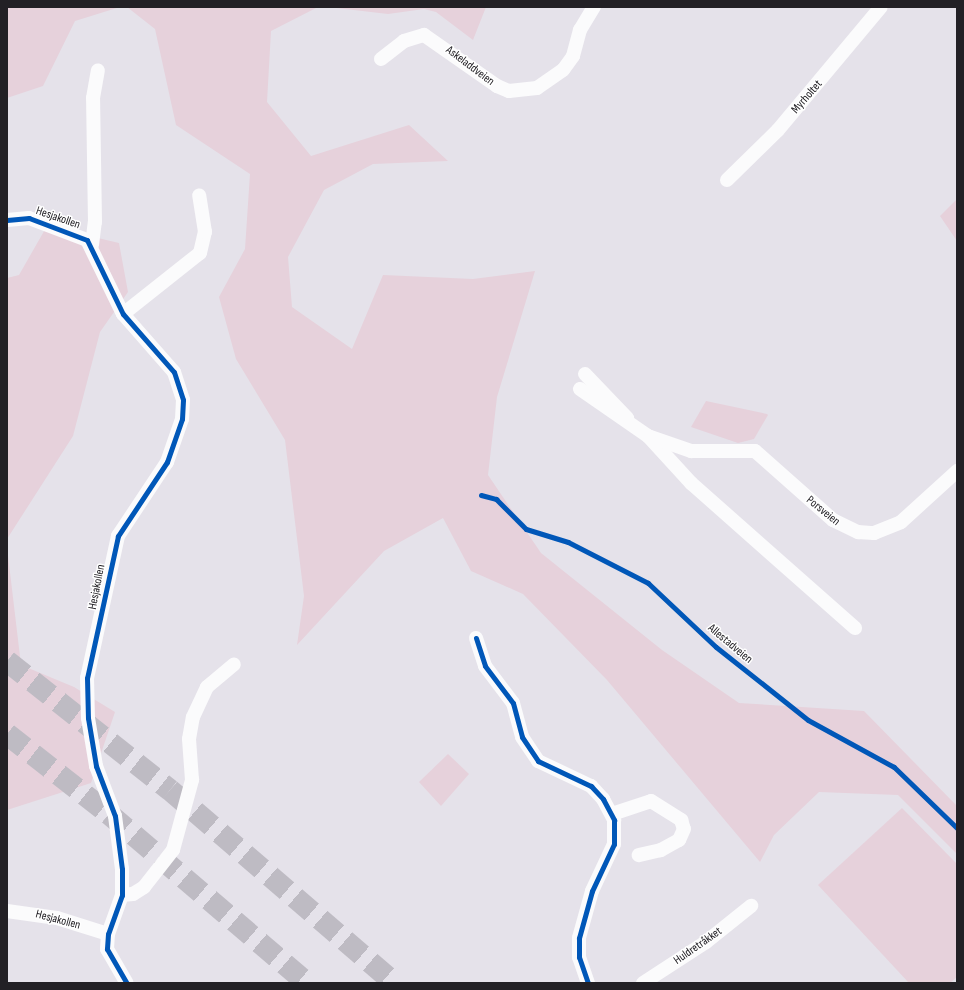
<!DOCTYPE html>
<meta charset="utf-8">
<style>
body{margin:0}
#map{position:relative;width:964px;height:990px;overflow:hidden;background:#e5e2ea;font-family:"Sofia Sans Condensed",sans-serif}
div>[style]{position:absolute}
.green>*{inset:0;background:#e6d1db}
.primary-tunnel>*{height:22px;margin-top:-11px;transform-origin:0;background:repeating-linear-gradient(90deg,#bebbc3 0 22px,transparent 0 33px)}
.minor>*{height:14px;margin:-7px;padding:0 7px;transform-origin:7px;border-radius:7px;background:#fbfbfc}
.cycleway>*{height:5px;margin:-2.5px;padding:0 2.5px;transform-origin:2.5px;border-radius:2.5px;background:#0057b8}
span{translate:-50% -50%;white-space:nowrap;text-align:center;line-height:1.15;-webkit-text-stroke:3px #fff;paint-order:stroke}
.street-label{font-size:12px;color:#222025}
.frame{position:absolute;inset:0;border:8px solid #222025;pointer-events:none}
</style>
<div id="map">
<div class="green">
<i style="clip-path:polygon(7px 7px,120px 7px,75px 21px,43px 86px,7px 98px)"></i>
<i style="clip-path:polygon(127px 7px,318px 7px,271px 31px,267px 102px,311px 156px,409px 125px,448px 161px,373px 164px,324px 190px,288px 257px,292px 307px,352px 349px,383px 275px,473px 279px,535px 271px,497px 397px,488px 475px,541px 553px,662px 650px,739px 703px,864px 711px,957px 806px,957px 854px,898px 795px,819px 792px,774px 835px,760px 862px,607px 680px,523px 594px,471px 571px,443px 518px,384px 551px,297px 645px,304px 596px,285px 440px,236px 359px,219px 297px,245px 249px,250px 174px,176px 125px,155px 29px)"></i>
<i style="clip-path:polygon(328px 7px,486px 7px,473px 40px,436px 12px,424px 9px,388px 14px)"></i>
<i style="clip-path:polygon(957px 199px,957px 241px,940px 216px)"></i>
<i style="clip-path:polygon(47px 226px,119px 243px,128px 292px,100px 332px,73px 436px,7px 539px,7px 278px,19px 275px)"></i>
<i style="clip-path:polygon(706px 401px,767px 414px,768px 415px,754px 439px,738px 443px,691px 427px)"></i>
<i style="clip-path:polygon(7px 547px,21px 665px,74px 687px,115px 712px,91px 783px,7px 810px)"></i>
<i style="clip-path:polygon(448px 754px,469px 774px,441px 806px,419px 782px)"></i>
<i style="clip-path:polygon(902px 808px,957px 864px,957px 977px,950px 983px,909px 983px,818px 885px)"></i>
</div>
<div class="primary-tunnel">
<i style="left:7px;top:661px;width:208px;rotate:38.4deg"></i>
<i style="left:170px;top:790px;width:296px;rotate:40.7deg"></i>
<i style="left:7px;top:734px;width:130px;rotate:38.1deg"></i>
<i style="left:109px;top:814px;width:260px;rotate:40.5deg"></i>
</div>
<div class="minor">
<i style="left:381px;top:59px;width:29px;rotate:-38deg"></i>
<i style="left:404px;top:41px;width:21px;rotate:-17deg"></i>
<i style="left:424px;top:35px;width:89px;rotate:34.9deg"></i>
<i style="left:497px;top:86px;width:13px;rotate:23deg"></i>
<i style="left:509px;top:91px;width:28px;rotate:-6deg"></i>
<i style="left:537px;top:88px;width:32px;rotate:-35deg"></i>
<i style="left:563px;top:70px;width:17px;rotate:-54deg"></i>
<i style="left:573px;top:56px;width:27px;rotate:-75deg"></i>
<i style="left:580px;top:30px;width:27px;rotate:-59deg"></i>
<i style="left:727px;top:180px;width:71px;rotate:-44.4deg"></i>
<i style="left:778px;top:130px;width:160px;rotate:-50.1deg"></i>
<i style="left:7px;top:220px;width:22px;rotate:-5deg"></i>
<i style="left:29px;top:218px;width:62px;rotate:20.8deg"></i>
<i style="left:87px;top:240px;width:82px;rotate:64.1deg"></i>
<i style="left:123px;top:314px;width:77px;rotate:48.7deg"></i>
<i style="left:174px;top:372px;width:29px;rotate:72deg"></i>
<i style="left:183px;top:400px;width:19px;rotate:93deg"></i>
<i style="left:182px;top:419px;width:46px;rotate:109.2deg"></i>
<i style="left:167px;top:462px;width:89px;rotate:123.5deg"></i>
<i style="left:118px;top:536px;width:145px;rotate:102.3deg"></i>
<i style="left:87px;top:678px;width:40px;rotate:88.6deg"></i>
<i style="left:88px;top:718px;width:49px;rotate:80.5deg"></i>
<i style="left:96px;top:766px;width:53px;rotate:69.2deg"></i>
<i style="left:115px;top:816px;width:53px;rotate:82.5deg"></i>
<i style="left:122px;top:869px;width:26px;rotate:90deg"></i>
<i style="left:122px;top:895px;width:41px;rotate:109.7deg"></i>
<i style="left:108px;top:934px;width:15px;rotate:94deg"></i>
<i style="left:107px;top:949px;width:39px;rotate:60deg"></i>
<i style="left:92px;top:245px;width:23px;rotate:-83deg"></i>
<i style="left:95px;top:222px;width:124px;rotate:-90.9deg"></i>
<i style="left:93px;top:98px;width:28px;rotate:-80deg"></i>
<i style="left:123px;top:314px;width:98px;rotate:-38.4deg"></i>
<i style="left:200px;top:253px;width:22px;rotate:-77deg"></i>
<i style="left:205px;top:232px;width:37px;rotate:-99deg"></i>
<i style="left:585px;top:374px;width:61px;rotate:46.3deg"></i>
<i style="left:580px;top:389px;width:83px;rotate:34.7deg"></i>
<i style="left:648px;top:436px;width:64px;rotate:47.5deg"></i>
<i style="left:691px;top:483px;width:219px;rotate:41.5deg"></i>
<i style="left:648px;top:436px;width:46px;rotate:19.2deg"></i>
<i style="left:691px;top:451px;width:64px"></i>
<i style="left:755px;top:451px;width:104px;rotate:41.5deg"></i>
<i style="left:833px;top:520px;width:28px;rotate:26deg"></i>
<i style="left:858px;top:532px;width:16px;rotate:4deg"></i>
<i style="left:874px;top:533px;width:29px;rotate:-22deg"></i>
<i style="left:901px;top:522px;width:76px;rotate:-42.3deg"></i>
<i style="left:476px;top:638px;width:29px;rotate:72deg"></i>
<i style="left:485px;top:666px;width:46px;rotate:52.9deg"></i>
<i style="left:513px;top:703px;width:35px;rotate:75deg"></i>
<i style="left:522px;top:737px;width:29px;rotate:56deg"></i>
<i style="left:538px;top:761px;width:59px;rotate:25.3deg"></i>
<i style="left:591px;top:786px;width:18px;rotate:47deg"></i>
<i style="left:603px;top:799px;width:24px;rotate:62deg"></i>
<i style="left:614px;top:820px;width:24px;rotate:90deg"></i>
<i style="left:614px;top:844px;width:52px;rotate:115.1deg"></i>
<i style="left:592px;top:891px;width:49px;rotate:105.5deg"></i>
<i style="left:579px;top:938px;width:19px;rotate:90deg"></i>
<i style="left:579px;top:957px;width:28px;rotate:71deg"></i>
<i style="left:612px;top:814px;width:41px;rotate:-18.4deg"></i>
<i style="left:651px;top:801px;width:36px;rotate:32deg"></i>
<i style="left:681px;top:820px;width:9px;rotate:72deg"></i>
<i style="left:684px;top:829px;width:12px;rotate:114deg"></i>
<i style="left:679px;top:840px;width:21px;rotate:151deg"></i>
<i style="left:661px;top:850px;width:23px;rotate:167deg"></i>
<i style="left:122px;top:895px;width:11px;rotate:-5deg"></i>
<i style="left:133px;top:894px;width:13px;rotate:-32deg"></i>
<i style="left:144px;top:887px;width:47px;rotate:-51.9deg"></i>
<i style="left:173px;top:850px;width:73px;rotate:-74.8deg"></i>
<i style="left:192px;top:780px;width:41px;rotate:-94.2deg"></i>
<i style="left:189px;top:739px;width:22px;rotate:-80deg"></i>
<i style="left:193px;top:717px;width:33px;rotate:-65deg"></i>
<i style="left:207px;top:687px;width:35px;rotate:-40deg"></i>
<i style="left:7px;top:911px;width:50px;rotate:8deg"></i>
<i style="left:57px;top:918px;width:53px;rotate:17.4deg"></i>
<i style="left:643px;top:983px;width:75px;rotate:-33.1deg"></i>
<i style="left:706px;top:942px;width:58px;rotate:-38.7deg"></i>
</div>
<div class="cycleway">
<i style="left:7px;top:220px;width:22px;rotate:-5deg"></i>
<i style="left:29px;top:218px;width:62px;rotate:20.8deg"></i>
<i style="left:87px;top:240px;width:82px;rotate:64.1deg"></i>
<i style="left:123px;top:314px;width:77px;rotate:48.7deg"></i>
<i style="left:174px;top:372px;width:29px;rotate:72deg"></i>
<i style="left:183px;top:400px;width:19px;rotate:93deg"></i>
<i style="left:182px;top:419px;width:46px;rotate:109.2deg"></i>
<i style="left:167px;top:462px;width:89px;rotate:123.5deg"></i>
<i style="left:118px;top:536px;width:145px;rotate:102.3deg"></i>
<i style="left:87px;top:678px;width:40px;rotate:88.6deg"></i>
<i style="left:88px;top:718px;width:49px;rotate:80.5deg"></i>
<i style="left:96px;top:766px;width:53px;rotate:69.2deg"></i>
<i style="left:115px;top:816px;width:53px;rotate:82.5deg"></i>
<i style="left:122px;top:869px;width:26px;rotate:90deg"></i>
<i style="left:122px;top:895px;width:41px;rotate:109.7deg"></i>
<i style="left:108px;top:934px;width:15px;rotate:94deg"></i>
<i style="left:107px;top:949px;width:39px;rotate:60deg"></i>
<i style="left:481px;top:495px;width:16px;rotate:15deg"></i>
<i style="left:496px;top:499px;width:42px;rotate:45deg"></i>
<i style="left:526px;top:529px;width:44px;rotate:17.2deg"></i>
<i style="left:568px;top:542px;width:90px;rotate:27.1deg"></i>
<i style="left:648px;top:583px;width:93px;rotate:43.3deg"></i>
<i style="left:716px;top:647px;width:117px;rotate:38.4deg"></i>
<i style="left:808px;top:720px;width:98px;rotate:28.7deg"></i>
<i style="left:894px;top:767px;width:88px;rotate:44.1deg"></i>
<i style="left:476px;top:638px;width:29px;rotate:72deg"></i>
<i style="left:485px;top:666px;width:46px;rotate:52.9deg"></i>
<i style="left:513px;top:703px;width:35px;rotate:75deg"></i>
<i style="left:522px;top:737px;width:29px;rotate:56deg"></i>
<i style="left:538px;top:761px;width:59px;rotate:25.3deg"></i>
<i style="left:591px;top:786px;width:18px;rotate:47deg"></i>
<i style="left:603px;top:799px;width:24px;rotate:62deg"></i>
<i style="left:614px;top:820px;width:24px;rotate:90deg"></i>
<i style="left:614px;top:844px;width:52px;rotate:115.1deg"></i>
<i style="left:592px;top:891px;width:49px;rotate:105.5deg"></i>
<i style="left:579px;top:938px;width:19px;rotate:90deg"></i>
<i style="left:579px;top:957px;width:28px;rotate:71deg"></i>
</div>
<div class="street-label">
<span style="left:470px;top:66px;rotate:37deg">Askeladdveien</span>
<span style="left:807px;top:97px;rotate:-49deg">Myrholtet</span>
<span style="left:58px;top:218px;rotate:19deg">Hesjakollen</span>
<span style="left:823px;top:511px;rotate:39deg">Porsveien</span>
<span style="left:97px;top:587px;rotate:-79deg">Hesjakollen</span>
<span style="left:730px;top:644px;rotate:40deg">Allestadveien</span>
<span style="left:58px;top:920px;rotate:15deg">Hesjakollen</span>
<span style="left:698px;top:946px;rotate:-35deg">Huldretråkket</span>
</div>
<div class="frame"></div>
</div>
